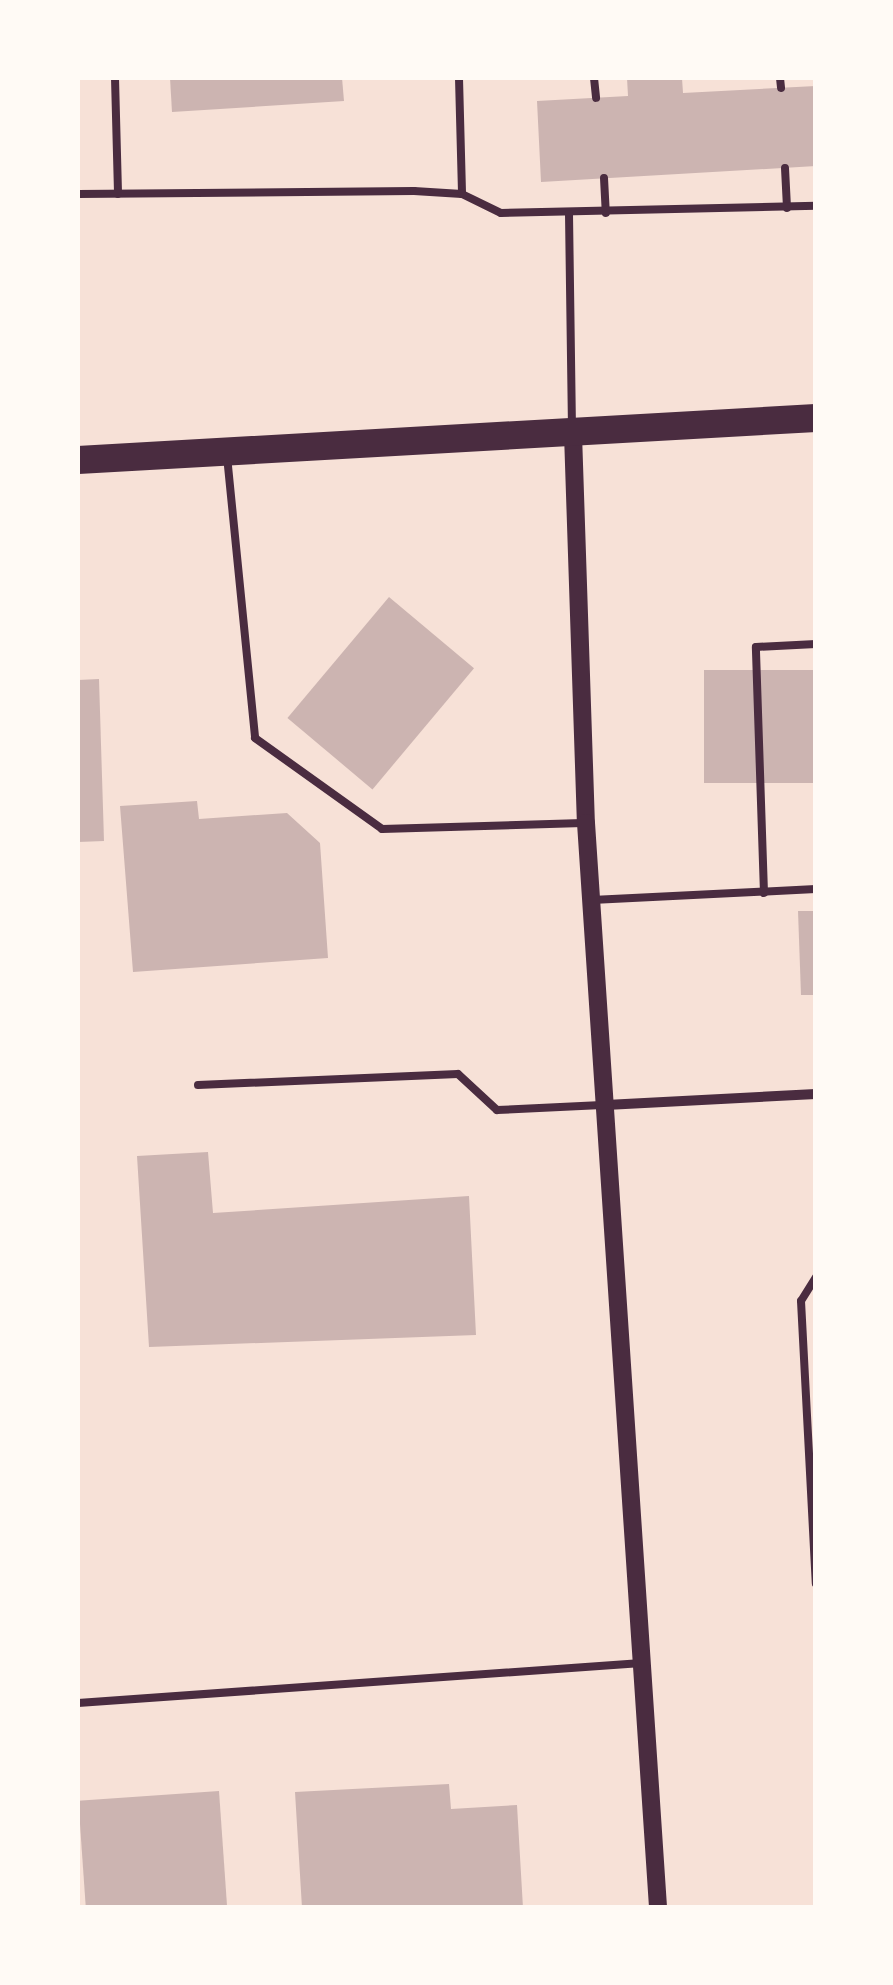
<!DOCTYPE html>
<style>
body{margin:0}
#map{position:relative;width:893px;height:1985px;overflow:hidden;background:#f7e1d7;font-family:Poppins,sans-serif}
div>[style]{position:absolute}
.building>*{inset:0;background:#ccb4b1;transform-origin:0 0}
.service>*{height:8px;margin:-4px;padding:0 4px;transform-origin:4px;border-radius:4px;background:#4a2c40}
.minor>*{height:10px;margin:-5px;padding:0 5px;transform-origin:5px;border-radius:5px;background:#4a2c40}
.tertiary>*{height:18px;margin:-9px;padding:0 9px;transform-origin:9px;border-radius:9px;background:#4a2c40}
.trunk>*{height:28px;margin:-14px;padding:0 14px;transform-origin:14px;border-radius:14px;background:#4a2c40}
span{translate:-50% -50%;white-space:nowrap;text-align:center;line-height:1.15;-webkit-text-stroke:8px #fffaf5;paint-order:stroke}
.frame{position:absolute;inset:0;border:80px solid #fffaf5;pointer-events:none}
</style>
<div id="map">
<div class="building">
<i style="clip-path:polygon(170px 78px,342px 78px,344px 101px,172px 112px)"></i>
<i style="clip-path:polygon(627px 78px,682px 78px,683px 93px,816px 86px,816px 166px,541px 182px,537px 101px,628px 96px)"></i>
<i style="left:389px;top:597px;width:111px;height:158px;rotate:40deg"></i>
<i style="left:816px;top:670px;width:113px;height:112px;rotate:90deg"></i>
<i style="clip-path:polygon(99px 679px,104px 841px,78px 842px,78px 680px)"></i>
<i style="clip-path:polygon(197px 801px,199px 819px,287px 813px,320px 843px,328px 958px,133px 972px,120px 806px)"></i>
<i style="clip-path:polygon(798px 911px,816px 911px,816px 995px,801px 995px)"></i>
<i style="clip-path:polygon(208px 1152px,213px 1213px,469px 1196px,476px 1335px,149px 1347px,137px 1156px)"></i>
<i style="clip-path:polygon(449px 1784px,451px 1809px,517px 1805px,523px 1908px,302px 1908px,295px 1792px)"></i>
<i style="left:219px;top:1791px;width:117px;height:141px;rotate:86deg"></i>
</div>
<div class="service">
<i style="left:115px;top:78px;width:116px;rotate:88.5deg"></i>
<i style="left:459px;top:78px;width:116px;rotate:88.5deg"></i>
<i style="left:594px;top:78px;width:20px;rotate:84deg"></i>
<i style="left:780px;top:78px;width:10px;rotate:84deg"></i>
<i style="left:785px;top:168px;width:40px;rotate:87.1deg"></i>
<i style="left:604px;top:178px;width:35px;rotate:87deg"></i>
<i style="left:78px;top:194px;width:336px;rotate:-0.5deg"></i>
<i style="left:414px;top:191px;width:48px;rotate:3.6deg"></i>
<i style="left:462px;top:194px;width:43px;rotate:26deg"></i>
<i style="left:501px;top:213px;width:315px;rotate:-1.3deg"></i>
<i style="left:569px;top:214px;width:210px;rotate:89.2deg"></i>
<i style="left:227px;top:456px;width:283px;rotate:84.3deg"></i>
<i style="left:255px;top:738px;width:156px;rotate:35.6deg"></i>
<i style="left:382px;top:829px;width:201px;rotate:-1.7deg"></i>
<i style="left:764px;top:893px;width:246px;rotate:-91.9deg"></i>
<i style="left:756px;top:647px;width:60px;rotate:-2.9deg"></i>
<i style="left:592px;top:900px;width:224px;rotate:-2.8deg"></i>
<i style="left:198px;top:1085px;width:260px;rotate:-2.4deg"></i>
<i style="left:458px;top:1074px;width:53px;rotate:42.7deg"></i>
<i style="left:497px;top:1110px;width:105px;rotate:-2.7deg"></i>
<i style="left:816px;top:1277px;width:28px;rotate:122deg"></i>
<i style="left:801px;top:1301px;width:283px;rotate:87deg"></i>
<i style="left:78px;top:1703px;width:565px;rotate:-4.06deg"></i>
</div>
<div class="minor">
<i style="left:606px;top:1105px;width:210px;rotate:-3deg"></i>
</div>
<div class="tertiary">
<i style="left:573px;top:434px;width:389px;rotate:88.1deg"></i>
<i style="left:586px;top:823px;width:1087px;rotate:86.2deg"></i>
</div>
<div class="trunk">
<i style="left:78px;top:460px;width:739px;rotate:-3.26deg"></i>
</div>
<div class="frame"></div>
</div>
